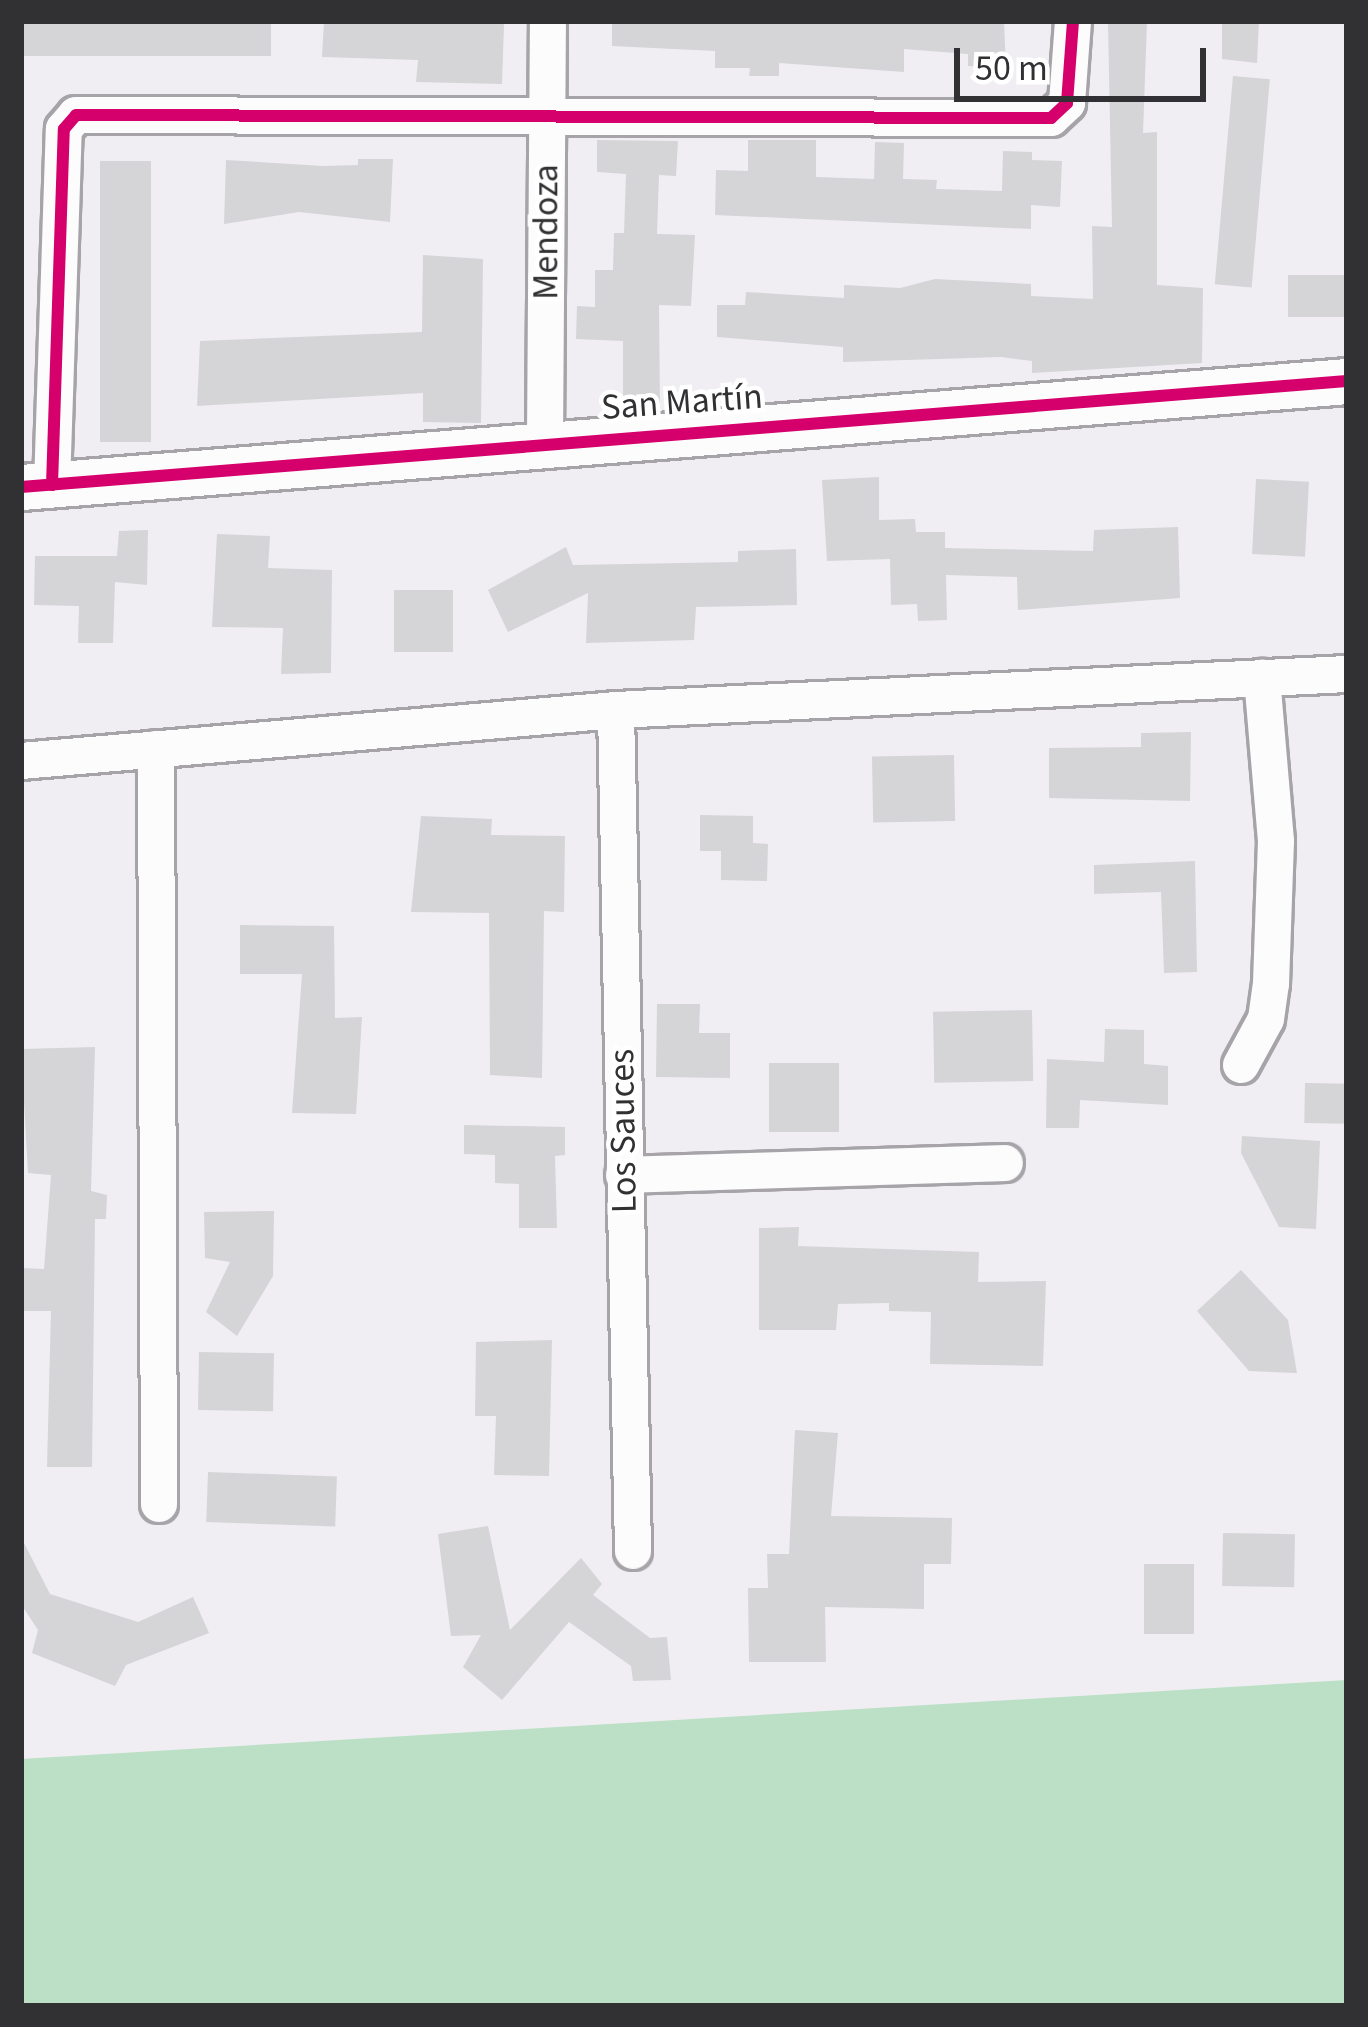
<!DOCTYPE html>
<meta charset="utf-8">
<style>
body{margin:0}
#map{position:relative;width:1368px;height:2027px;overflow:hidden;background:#f0eef3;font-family:"Source Sans 3",sans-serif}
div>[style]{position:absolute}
.green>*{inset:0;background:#bbe0c5}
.building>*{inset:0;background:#d5d4d7;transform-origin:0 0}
.roads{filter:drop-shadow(3px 0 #a6a4a8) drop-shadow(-3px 0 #a6a4a8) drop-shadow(0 3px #a6a4a8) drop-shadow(0 -3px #a6a4a8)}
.minor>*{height:36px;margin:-18px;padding:0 18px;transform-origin:18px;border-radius:18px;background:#fdfcfd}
.tertiary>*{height:45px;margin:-22.5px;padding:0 22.5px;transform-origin:22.5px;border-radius:22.5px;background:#fdfcfd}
.cycleway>*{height:12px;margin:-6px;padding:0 6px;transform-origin:6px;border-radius:6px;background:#d6006c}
span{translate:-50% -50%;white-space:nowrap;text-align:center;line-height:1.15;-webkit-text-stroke:9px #fff;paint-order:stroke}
.street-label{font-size:36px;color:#313033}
.frame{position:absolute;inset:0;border:24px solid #313033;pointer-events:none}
.scale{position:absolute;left:954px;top:48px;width:252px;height:54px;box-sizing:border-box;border:6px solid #313033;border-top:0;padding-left:15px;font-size:36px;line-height:42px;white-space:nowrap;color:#313033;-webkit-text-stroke:9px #fff;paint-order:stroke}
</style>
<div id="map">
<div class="green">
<i style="clip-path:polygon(1347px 1680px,1347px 2006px,21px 2006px,21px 1759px)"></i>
</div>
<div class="building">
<i style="left:22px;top:21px;width:249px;height:35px"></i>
<i style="clip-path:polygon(324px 21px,504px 24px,502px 84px,416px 82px,418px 60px,322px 57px)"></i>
<i style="clip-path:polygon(612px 21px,1004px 21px,1006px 69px,968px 66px,968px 54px,904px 49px,904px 72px,779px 63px,779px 76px,749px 76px,750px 68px,715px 68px,715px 51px,612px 46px)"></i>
<i style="clip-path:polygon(1108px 21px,1147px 21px,1143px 133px,1157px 132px,1157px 285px,1203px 288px,1202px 363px,1032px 373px,1032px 361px,1001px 357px,843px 362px,843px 347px,717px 337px,717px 305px,745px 305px,746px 292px,844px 298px,844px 285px,900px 288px,935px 279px,1031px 284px,1031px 296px,1093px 299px,1092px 226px,1112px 227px)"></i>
<i style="clip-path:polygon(1222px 21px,1259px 21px,1257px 63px,1222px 59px)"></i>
<i style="left:1233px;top:76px;width:37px;height:209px;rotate:5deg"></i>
<i style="clip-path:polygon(597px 140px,678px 141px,676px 176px,659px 175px,657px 234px,695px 235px,691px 306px,659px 305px,660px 409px,623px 408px,623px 341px,576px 339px,577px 306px,595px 307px,595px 270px,613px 270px,614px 233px,624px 233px,626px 174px,597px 172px)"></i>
<i style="clip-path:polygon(748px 140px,816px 140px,816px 177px,874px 179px,875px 142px,904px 143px,903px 179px,937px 180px,936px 189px,1002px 191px,1003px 151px,1032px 152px,1032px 160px,1062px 161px,1060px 207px,1031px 205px,1031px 229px,715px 215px,716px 170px,748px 171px)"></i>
<i style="clip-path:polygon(358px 159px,393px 159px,390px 222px,299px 212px,224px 224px,226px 160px,323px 166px,358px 165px)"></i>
<i style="left:151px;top:161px;width:281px;height:51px;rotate:90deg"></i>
<i style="clip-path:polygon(423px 255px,483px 259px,481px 423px,423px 422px,423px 393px,197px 406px,200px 341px,422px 332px)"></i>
<i style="left:1288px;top:275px;width:59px;height:42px"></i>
<i style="clip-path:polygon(879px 477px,879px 520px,915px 519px,916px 532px,945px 532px,945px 548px,1093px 551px,1094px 530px,1178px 527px,1180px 598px,1018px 610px,1017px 577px,946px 575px,947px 620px,918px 621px,917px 604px,891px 605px,890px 559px,827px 561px,822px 480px)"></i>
<i style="left:1256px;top:479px;width:53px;height:75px;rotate:3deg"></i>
<i style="clip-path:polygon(148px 530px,147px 585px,115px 582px,113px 643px,78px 643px,79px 606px,34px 605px,35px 556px,117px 556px,119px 531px)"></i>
<i style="clip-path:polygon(217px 534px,270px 536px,268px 568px,332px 570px,331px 673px,281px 674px,283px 628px,212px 627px)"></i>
<i style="clip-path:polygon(566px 547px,573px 565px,738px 562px,738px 551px,796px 549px,797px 605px,696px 607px,694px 640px,586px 643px,588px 593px,508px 632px,488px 590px)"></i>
<i style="left:453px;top:590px;width:62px;height:59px;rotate:90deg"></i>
<i style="clip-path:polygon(1191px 732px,1190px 801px,1049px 798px,1049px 748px,1141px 747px,1141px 733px)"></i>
<i style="left:954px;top:755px;width:66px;height:82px;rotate:89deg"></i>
<i style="clip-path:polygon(700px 815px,753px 816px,753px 843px,768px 844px,767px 881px,721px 880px,721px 851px,700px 851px)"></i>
<i style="clip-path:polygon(421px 816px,492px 819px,491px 835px,565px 836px,564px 912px,544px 911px,542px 1078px,490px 1075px,489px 913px,411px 912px)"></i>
<i style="clip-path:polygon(1195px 861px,1197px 972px,1164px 973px,1161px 892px,1094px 894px,1094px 865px)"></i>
<i style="clip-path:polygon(240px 925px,334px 926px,335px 1018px,362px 1017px,356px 1114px,292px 1113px,302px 974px,240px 974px)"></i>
<i style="clip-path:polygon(657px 1004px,700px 1004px,699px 1033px,730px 1033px,730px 1078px,656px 1077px)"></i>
<i style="left:1032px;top:1010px;width:71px;height:99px;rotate:89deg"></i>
<i style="clip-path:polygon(1105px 1029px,1144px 1030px,1144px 1064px,1168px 1066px,1168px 1105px,1080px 1100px,1079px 1128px,1046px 1128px,1047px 1059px,1104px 1062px)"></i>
<i style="clip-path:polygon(95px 1047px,91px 1191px,107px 1195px,106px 1219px,95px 1219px,92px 1467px,47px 1467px,51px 1311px,21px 1311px,21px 1268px,44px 1269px,51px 1175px,28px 1173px,21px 1049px)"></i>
<i style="left:769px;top:1063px;width:70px;height:69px"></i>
<i style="left:1305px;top:1083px;width:42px;height:40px;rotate:1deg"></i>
<i style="clip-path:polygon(464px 1125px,565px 1127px,565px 1155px,555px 1156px,557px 1228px,519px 1228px,519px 1184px,495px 1183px,495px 1155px,464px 1154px)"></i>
<i style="clip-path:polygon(1242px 1136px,1320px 1141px,1316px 1229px,1279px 1227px,1241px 1153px)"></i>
<i style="clip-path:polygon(274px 1211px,273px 1276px,237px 1336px,206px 1312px,230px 1262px,205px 1258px,204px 1212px)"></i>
<i style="clip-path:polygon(799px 1227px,798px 1246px,979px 1252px,978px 1282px,1046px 1281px,1043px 1366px,930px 1364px,931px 1312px,889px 1311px,889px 1303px,838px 1304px,836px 1330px,759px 1330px,759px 1228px)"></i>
<i style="clip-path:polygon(1241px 1270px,1288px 1320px,1297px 1373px,1249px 1371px,1197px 1311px)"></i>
<i style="clip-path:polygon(552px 1340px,549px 1476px,494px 1475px,496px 1416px,475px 1416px,476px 1342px)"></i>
<i style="left:199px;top:1352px;width:75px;height:58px;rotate:1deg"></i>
<i style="clip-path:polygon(795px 1430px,838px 1433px,831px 1516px,952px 1518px,951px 1564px,924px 1564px,924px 1609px,825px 1607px,826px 1662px,749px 1662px,748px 1588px,768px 1588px,767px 1554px,789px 1554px)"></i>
<i style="left:208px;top:1472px;width:129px;height:50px;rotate:2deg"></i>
<i style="clip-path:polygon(488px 1526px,510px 1630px,581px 1558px,602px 1584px,593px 1595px,650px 1638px,667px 1637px,671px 1680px,633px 1681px,631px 1666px,569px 1622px,502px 1700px,463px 1667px,481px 1635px,451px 1636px,438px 1534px)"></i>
<i style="left:1223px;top:1533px;width:72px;height:53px;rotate:1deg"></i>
<i style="clip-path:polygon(21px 1537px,50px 1594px,138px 1622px,193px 1597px,209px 1633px,126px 1665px,115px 1686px,32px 1653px,38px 1630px,21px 1604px)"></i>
<i style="left:1144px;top:1564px;width:50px;height:70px"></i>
</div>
<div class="roads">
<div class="minor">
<i style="left:545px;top:442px;width:421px;rotate:-89.6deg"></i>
<i style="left:52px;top:485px;width:356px;rotate:-88.1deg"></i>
<i style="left:64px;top:129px;width:18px;rotate:-49deg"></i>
<i style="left:76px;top:115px;width:975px;rotate:0.18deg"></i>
<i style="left:1051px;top:118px;width:22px;rotate:-43deg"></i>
<i style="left:1067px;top:103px;width:82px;rotate:-85.8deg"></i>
<i style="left:616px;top:710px;width:841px;rotate:88.84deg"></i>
<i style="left:156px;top:749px;width:755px;rotate:89.77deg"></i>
<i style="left:21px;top:761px;width:597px;rotate:-4.9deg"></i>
<i style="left:616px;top:710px;width:732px;rotate:-2.82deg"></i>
<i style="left:1241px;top:1065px;width:52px;rotate:-61.5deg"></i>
<i style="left:1266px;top:1019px;width:35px;rotate:-82deg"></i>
<i style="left:1271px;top:984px;width:143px;rotate:-88deg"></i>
<i style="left:1276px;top:841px;width:164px;rotate:-94.9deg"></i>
<i style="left:624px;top:1175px;width:381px;rotate:-1.8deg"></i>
</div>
<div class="tertiary">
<i style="left:21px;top:487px;width:1330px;rotate:-4.57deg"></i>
</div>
</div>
<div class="cycleway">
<i style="left:52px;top:485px;width:356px;rotate:-88.1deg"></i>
<i style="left:64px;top:129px;width:18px;rotate:-49deg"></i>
<i style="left:76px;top:115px;width:975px;rotate:0.18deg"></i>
<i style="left:1051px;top:118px;width:22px;rotate:-43deg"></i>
<i style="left:1067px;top:103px;width:82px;rotate:-85.8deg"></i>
<i style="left:21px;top:487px;width:1330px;rotate:-4.57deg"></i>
</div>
<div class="street-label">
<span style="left:546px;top:232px;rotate:-90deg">Mendoza</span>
<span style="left:682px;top:402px;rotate:-4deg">San Martín</span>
<span style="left:623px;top:1131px;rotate:-91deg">Los Sauces</span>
</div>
<div class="frame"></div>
<div class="scale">50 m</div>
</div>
